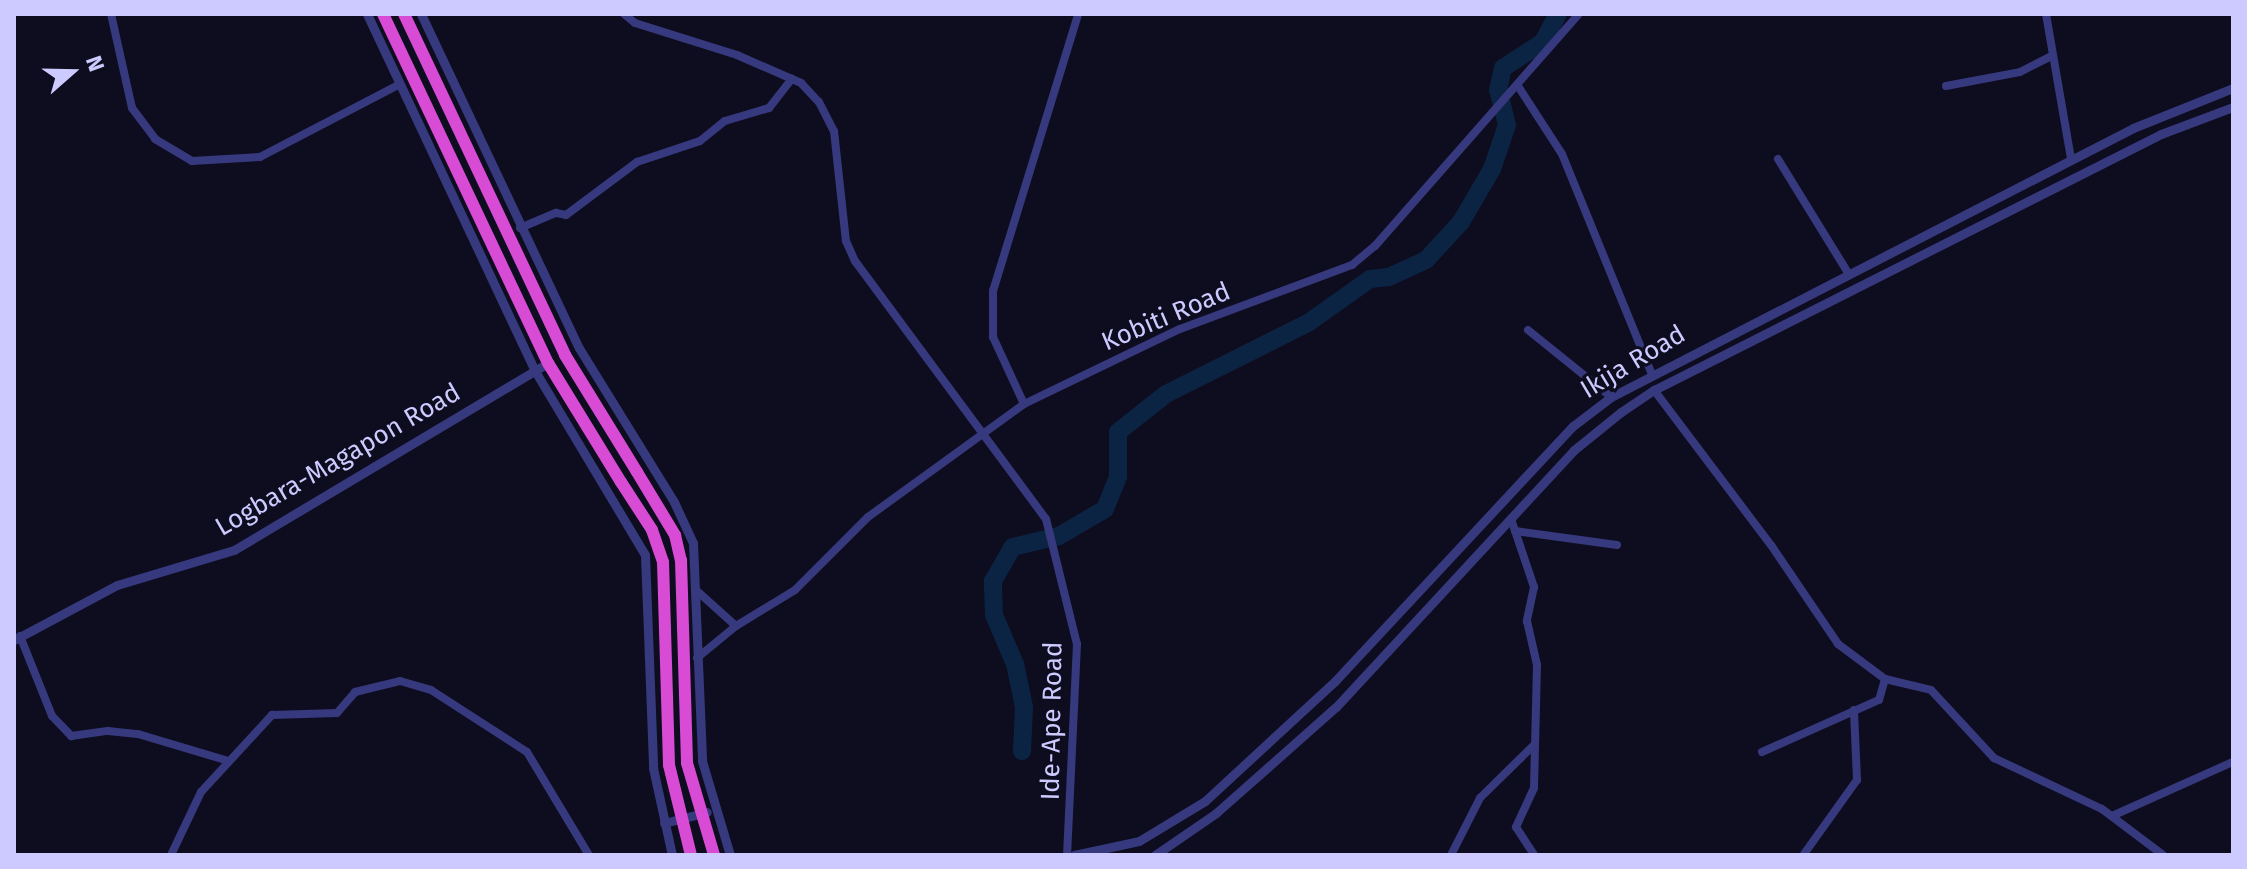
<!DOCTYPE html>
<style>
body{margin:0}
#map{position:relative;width:2247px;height:869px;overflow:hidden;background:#0e0c1f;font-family:"Fira Sans",sans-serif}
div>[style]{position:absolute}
.river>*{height:18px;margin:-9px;padding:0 9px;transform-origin:9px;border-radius:9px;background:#0c2443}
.minor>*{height:8px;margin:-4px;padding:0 4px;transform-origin:4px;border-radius:4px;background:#37397e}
.tertiary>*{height:9px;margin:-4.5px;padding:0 4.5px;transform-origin:4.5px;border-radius:4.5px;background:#37397e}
.trunk>*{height:12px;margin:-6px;padding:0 6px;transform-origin:6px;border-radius:6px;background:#d84bd5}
.trunk-bridge>*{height:12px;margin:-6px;padding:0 6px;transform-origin:6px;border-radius:6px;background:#d84bd5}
span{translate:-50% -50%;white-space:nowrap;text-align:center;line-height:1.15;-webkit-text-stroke:6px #0e0c1f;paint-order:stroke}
.street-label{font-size:26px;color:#cdcaff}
.frame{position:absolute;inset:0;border:16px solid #cdcaff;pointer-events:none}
.north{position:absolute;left:32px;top:32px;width:80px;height:80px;-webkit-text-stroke:6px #0e0c1f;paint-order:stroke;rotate:70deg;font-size:22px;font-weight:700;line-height:32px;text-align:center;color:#cdcaff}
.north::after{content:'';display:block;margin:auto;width:28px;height:36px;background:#cdcaff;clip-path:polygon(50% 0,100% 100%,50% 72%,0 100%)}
</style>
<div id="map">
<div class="river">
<i style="left:1022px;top:751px;width:44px;rotate:-87.4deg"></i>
<i style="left:1024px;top:707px;width:44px;rotate:-101.8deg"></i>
<i style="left:1015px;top:664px;width:53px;rotate:-113.2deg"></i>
<i style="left:994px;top:615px;width:34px;rotate:-92deg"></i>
<i style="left:993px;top:581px;width:39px;rotate:-60deg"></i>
<i style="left:1013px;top:547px;width:47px;rotate:-13.4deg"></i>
<i style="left:1059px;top:536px;width:53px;rotate:-30.4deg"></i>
<i style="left:1105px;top:509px;width:35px;rotate:-68deg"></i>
<i style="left:1118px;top:476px;width:44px;rotate:-90deg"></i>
<i style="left:1118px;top:432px;width:61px;rotate:-38.4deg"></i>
<i style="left:1166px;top:394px;width:159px;rotate:-26.6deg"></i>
<i style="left:1308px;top:323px;width:76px;rotate:-35.4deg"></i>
<i style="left:1370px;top:279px;width:19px;rotate:-6deg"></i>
<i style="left:1389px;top:277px;width:41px;rotate:-24.7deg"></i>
<i style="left:1426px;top:260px;width:52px;rotate:-47.4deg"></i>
<i style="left:1461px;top:222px;width:61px;rotate:-59.7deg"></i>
<i style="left:1492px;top:169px;width:46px;rotate:-71.2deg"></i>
<i style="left:1507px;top:125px;width:36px;rotate:-104deg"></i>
<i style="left:1498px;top:90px;width:23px;rotate:-77deg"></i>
<i style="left:1503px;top:68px;width:48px;rotate:-33deg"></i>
<i style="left:1543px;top:42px;width:32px;rotate:-62deg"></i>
</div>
<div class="minor">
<i style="left:111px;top:14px;width:96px;rotate:77.4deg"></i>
<i style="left:132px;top:108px;width:39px;rotate:53deg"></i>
<i style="left:155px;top:139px;width:43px;rotate:30.7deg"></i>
<i style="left:192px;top:161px;width:68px;rotate:-3.4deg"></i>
<i style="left:260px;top:157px;width:158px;rotate:-27.5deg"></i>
<i style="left:624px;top:14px;width:14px;rotate:39deg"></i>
<i style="left:635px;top:23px;width:107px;rotate:17.4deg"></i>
<i style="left:737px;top:55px;width:70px;rotate:23.6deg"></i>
<i style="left:801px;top:83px;width:26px;rotate:47deg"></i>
<i style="left:819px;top:102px;width:33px;rotate:63deg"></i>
<i style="left:834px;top:131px;width:111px;rotate:83.8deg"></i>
<i style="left:846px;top:241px;width:22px;rotate:66deg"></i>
<i style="left:855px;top:261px;width:321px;rotate:53.5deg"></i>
<i style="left:1046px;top:519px;width:129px;rotate:76.1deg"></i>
<i style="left:1077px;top:644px;width:211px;rotate:92.7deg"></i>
<i style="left:2046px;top:14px;width:146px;rotate:80.2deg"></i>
<i style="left:1518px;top:86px;width:81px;rotate:57.1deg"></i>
<i style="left:1562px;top:154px;width:235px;rotate:67.8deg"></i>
<i style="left:1946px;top:86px;width:75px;rotate:-10.7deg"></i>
<i style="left:2020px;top:72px;width:35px;rotate:-27deg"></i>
<i style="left:1778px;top:159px;width:134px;rotate:58.4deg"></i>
<i style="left:520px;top:228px;width:39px;rotate:-23deg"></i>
<i style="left:556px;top:213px;width:10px;rotate:11deg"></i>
<i style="left:566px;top:215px;width:89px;rotate:-36.7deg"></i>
<i style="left:637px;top:162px;width:66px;rotate:-18.4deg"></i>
<i style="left:700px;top:141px;width:32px;rotate:-39deg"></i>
<i style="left:725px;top:121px;width:46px;rotate:-16.5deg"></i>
<i style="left:769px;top:108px;width:37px;rotate:-52deg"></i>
<i style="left:1528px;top:330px;width:107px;rotate:38.9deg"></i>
<i style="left:1654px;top:390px;width:194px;rotate:53deg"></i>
<i style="left:1771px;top:545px;width:120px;rotate:55.9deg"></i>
<i style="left:1838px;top:644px;width:59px;rotate:36.7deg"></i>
<i style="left:1885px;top:679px;width:47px;rotate:13.4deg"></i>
<i style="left:1931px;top:690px;width:93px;rotate:47.2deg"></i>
<i style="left:1994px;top:758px;width:119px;rotate:25.3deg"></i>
<i style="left:2102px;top:809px;width:76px;rotate:37deg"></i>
<i style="left:1024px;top:404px;width:74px;rotate:-114.8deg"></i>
<i style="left:993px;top:337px;width:46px;rotate:-90deg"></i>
<i style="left:993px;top:291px;width:290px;rotate:-72.9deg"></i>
<i style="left:1511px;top:519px;width:72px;rotate:71.3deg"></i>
<i style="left:1534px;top:587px;width:35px;rotate:102deg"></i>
<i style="left:1527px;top:621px;width:45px;rotate:77.2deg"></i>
<i style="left:1537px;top:665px;width:123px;rotate:91.4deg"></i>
<i style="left:1534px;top:788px;width:43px;rotate:114.8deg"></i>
<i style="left:1516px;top:827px;width:33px;rotate:57deg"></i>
<i style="left:1515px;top:531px;width:103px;rotate:7.8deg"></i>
<i style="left:697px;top:591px;width:52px;rotate:41.9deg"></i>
<i style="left:20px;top:636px;width:86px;rotate:68.2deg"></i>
<i style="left:52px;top:716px;width:28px;rotate:46deg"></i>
<i style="left:71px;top:736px;width:37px;rotate:-8deg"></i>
<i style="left:108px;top:731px;width:30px;rotate:6deg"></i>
<i style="left:138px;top:734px;width:91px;rotate:16.6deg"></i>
<i style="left:697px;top:658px;width:50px;rotate:-39.4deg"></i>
<i style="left:736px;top:626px;width:69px;rotate:-31.4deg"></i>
<i style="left:795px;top:590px;width:103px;rotate:-45deg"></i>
<i style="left:868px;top:517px;width:193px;rotate:-35.9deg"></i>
<i style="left:1024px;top:404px;width:173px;rotate:-25.7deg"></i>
<i style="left:1180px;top:329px;width:184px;rotate:-20.4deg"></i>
<i style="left:1352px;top:265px;width:30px;rotate:-40deg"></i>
<i style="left:1375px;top:246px;width:309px;rotate:-48.7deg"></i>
<i style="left:1762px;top:752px;width:128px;rotate:-24deg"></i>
<i style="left:1879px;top:700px;width:22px;rotate:-74deg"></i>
<i style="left:2112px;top:816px;width:133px;rotate:-24.1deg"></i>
<i style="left:1804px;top:854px;width:91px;rotate:-54.4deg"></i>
<i style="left:1857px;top:780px;width:70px;rotate:-92.5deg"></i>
<i style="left:171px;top:855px;width:70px;rotate:-64.5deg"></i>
<i style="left:201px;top:792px;width:105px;rotate:-47.3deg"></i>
<i style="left:272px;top:715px;width:65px;rotate:-1.8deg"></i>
<i style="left:337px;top:713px;width:28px;rotate:-49deg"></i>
<i style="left:355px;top:692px;width:46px;rotate:-13.7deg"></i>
<i style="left:400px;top:681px;width:32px;rotate:16deg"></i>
<i style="left:431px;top:690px;width:114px;rotate:32.9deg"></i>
<i style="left:527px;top:752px;width:120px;rotate:59deg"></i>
<i style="left:1451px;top:855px;width:64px;rotate:-63deg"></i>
<i style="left:1480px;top:798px;width:77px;rotate:-44.5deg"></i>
</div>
<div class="tertiary">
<i style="left:367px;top:14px;width:395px;rotate:64.8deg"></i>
<i style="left:535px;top:371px;width:214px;rotate:59.1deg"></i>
<i style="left:645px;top:555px;width:213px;rotate:87.8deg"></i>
<i style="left:653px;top:768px;width:89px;rotate:77.7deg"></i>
<i style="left:421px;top:14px;width:369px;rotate:64.7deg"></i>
<i style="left:579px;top:348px;width:181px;rotate:58.3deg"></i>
<i style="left:674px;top:502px;width:45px;rotate:65.1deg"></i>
<i style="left:693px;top:543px;width:218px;rotate:87.6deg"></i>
<i style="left:702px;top:761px;width:98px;rotate:73.4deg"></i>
<i style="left:14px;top:640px;width:117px;rotate:-28.1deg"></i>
<i style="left:117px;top:585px;width:122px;rotate:-16.7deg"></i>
<i style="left:234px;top:550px;width:365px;rotate:-30.8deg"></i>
<i style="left:664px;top:823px;width:44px;rotate:-14.3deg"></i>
<i style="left:1074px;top:855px;width:66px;rotate:-12.2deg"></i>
<i style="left:1139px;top:841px;width:77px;rotate:-31.2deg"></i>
<i style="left:1205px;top:801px;width:177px;rotate:-42.7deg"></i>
<i style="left:1335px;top:681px;width:349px;rotate:-47deg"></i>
<i style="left:1573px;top:426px;width:48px;rotate:-37.3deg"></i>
<i style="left:1611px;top:397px;width:587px;rotate:-27.26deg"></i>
<i style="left:2133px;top:128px;width:108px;rotate:-21.8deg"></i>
<i style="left:1155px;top:855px;width:74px;rotate:-34.5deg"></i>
<i style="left:1216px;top:813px;width:160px;rotate:-41.5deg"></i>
<i style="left:1336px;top:707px;width:350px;rotate:-47.2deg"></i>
<i style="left:1574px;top:450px;width:60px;rotate:-39deg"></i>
<i style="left:1621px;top:412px;width:40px;rotate:-34deg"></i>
<i style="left:1654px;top:390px;width:568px;rotate:-26.79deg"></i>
<i style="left:2161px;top:134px;width:77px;rotate:-20.6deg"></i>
</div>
<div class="trunk">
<i style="left:383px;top:14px;width:386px;rotate:64.7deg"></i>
<i style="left:548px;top:363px;width:140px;rotate:58.5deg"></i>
<i style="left:404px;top:14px;width:377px;rotate:64.7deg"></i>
<i style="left:565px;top:355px;width:137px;rotate:58.4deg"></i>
</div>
<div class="trunk-bridge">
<i style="left:637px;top:472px;width:74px;rotate:58.9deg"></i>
<i style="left:675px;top:535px;width:26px;rotate:77deg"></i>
<i style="left:681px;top:560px;width:203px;rotate:88.3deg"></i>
<i style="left:687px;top:763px;width:96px;rotate:73.6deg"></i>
<i style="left:621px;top:482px;width:57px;rotate:57.1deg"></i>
<i style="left:652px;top:530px;width:34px;rotate:71deg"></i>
<i style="left:663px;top:562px;width:203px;rotate:88.3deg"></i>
<i style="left:669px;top:765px;width:93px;rotate:76.3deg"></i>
</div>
<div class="street-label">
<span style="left:1166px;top:317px;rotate:-23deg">Kobiti Road</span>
<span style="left:1633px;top:362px;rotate:-31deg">Ikija Road</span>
<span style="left:338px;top:460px;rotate:-30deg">Logbara-Magapon Road</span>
<span style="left:1052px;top:721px;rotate:-89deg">Ide-Ape Road</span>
</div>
<div class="frame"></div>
<div class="north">N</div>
</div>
